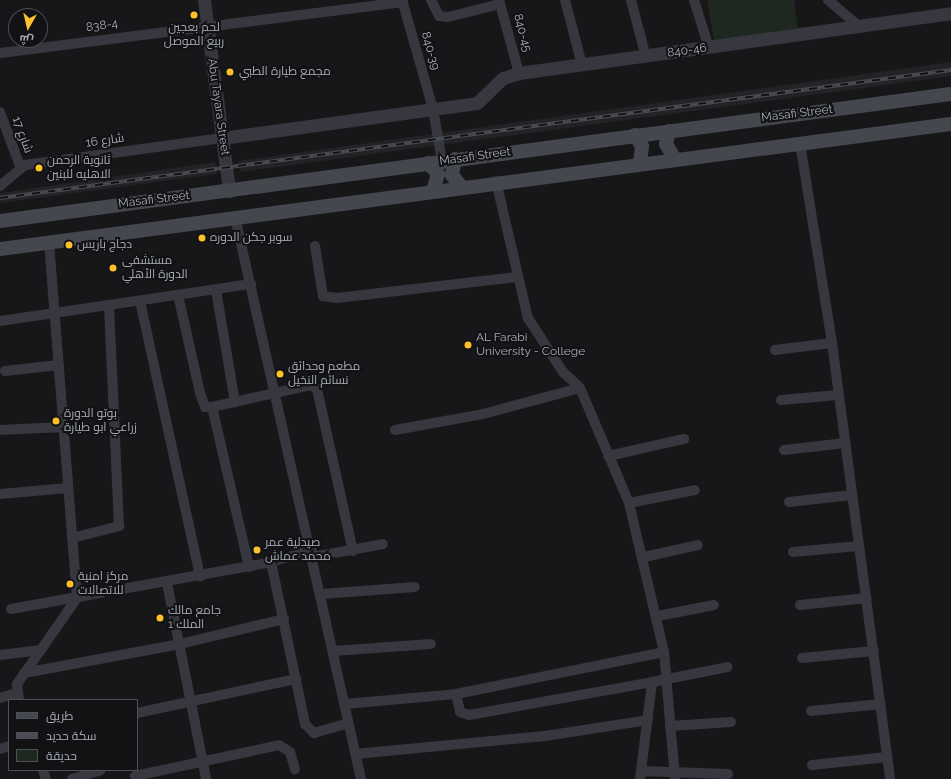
<!DOCTYPE html>
<meta charset="utf-8">
<style>
body{margin:0}
#map{position:relative;width:951px;height:779px;overflow:hidden;background:#171719;font-family:Raleway,Cairo,sans-serif}
div>[style]{position:absolute}
.built>*{inset:0;background:#232326}
.green>*{inset:0;background:#1e2820}
.minor>*{height:10px;margin:-5px;padding:0 5px;transform-origin:5px;border-radius:5px;background:#37383f}
.tertiary>*{height:13px;margin:-6.5px;padding:0 6.5px;transform-origin:6.5px;border-radius:6.5px;background:#37383f}
.secondary>*{height:14px;margin:-7px;padding:0 7px;transform-origin:7px;border-radius:7px;background:#45474f}
.rail>*{height:4px;margin-top:-2px;transform-origin:0;background:repeating-linear-gradient(90deg,#121214 0 8px,#4a4c54 0 16px);box-sizing:border-box;border-block:1px solid #4a4c54}
.dots>*{width:11px;height:11px;translate:-50% -50%;box-sizing:border-box;border:2px solid #121214;border-radius:50%}
span{translate:-50% -50%;white-space:nowrap;text-align:center;line-height:1.15;-webkit-text-stroke:4px #121214;paint-order:stroke}
.street-label{font-size:12px;color:#a8adba}
.poi-label{font-size:12px;color:#a8adba}
.left{translate:0 -50%;text-align:left}
.legend{position:absolute;left:8px;top:699px;width:130px;height:72px;box-sizing:border-box;background:#121214;border:1px solid #4e5056;margin:0;padding:5px 7px;list-style:none;font-size:12px;color:#a8adba}
.legend li{display:flex;align-items:center;gap:8px;height:20px}
.legend b{width:20px;border:1px solid #4e5056}
.north{position:absolute;left:8px;top:8px;width:40px;height:40px;box-sizing:border-box;background:#121214;border:1px solid #4e5056;border-radius:50%;rotate:188deg;font-size:11px;font-weight:700;line-height:16px;text-align:center;color:#a8adba}
.north::after{content:'';display:block;margin:auto;width:14px;height:18px;background:#ffc129;clip-path:polygon(50% 0,100% 100%,50% 72%,0 100%)}
</style>
<div id="map">
<div class="built">
<i style="clip-path:polygon(951px 62px,951px 76px,820px 94px,240px 172px,238px 161px)"></i>
<i style="clip-path:polygon(215px 162px,217px 174px,0 203px,0 193px)"></i>
</div>
<div class="green">
<i style="clip-path:polygon(707px 0,794px 0,798px 28px,714px 41px)"></i>
</div>
<div class="minor">
<i style="left:402px;top:0;width:113px;rotate:74.1deg"></i>
<i style="left:433px;top:109px;width:53px;rotate:80.2deg"></i>
<i style="left:431px;top:0;width:18px;rotate:63deg"></i>
<i style="left:439px;top:16px;width:9px;rotate:6deg"></i>
<i style="left:448px;top:17px;width:54px;rotate:-14deg"></i>
<i style="left:499px;top:0;width:76px;rotate:74.7deg"></i>
<i style="left:565px;top:0;width:67px;rotate:75.3deg"></i>
<i style="left:631px;top:0;width:59px;rotate:75.3deg"></i>
<i style="left:694px;top:0;width:50px;rotate:72.6deg"></i>
<i style="left:828px;top:0;width:43px;rotate:40.3deg"></i>
<i style="left:0;top:53px;width:406px;rotate:-7.2deg"></i>
<i style="left:0;top:112px;width:58px;rotate:69.7deg"></i>
<i style="left:800px;top:143px;width:203px;rotate:80.9deg"></i>
<i style="left:832px;top:343px;width:440px;rotate:82.4deg"></i>
<i style="left:496px;top:181px;width:141px;rotate:76.9deg"></i>
<i style="left:528px;top:318px;width:64px;rotate:57.1deg"></i>
<i style="left:563px;top:372px;width:23px;rotate:43deg"></i>
<i style="left:580px;top:388px;width:125px;rotate:66.9deg"></i>
<i style="left:629px;top:503px;width:153px;rotate:76.8deg"></i>
<i style="left:664px;top:652px;width:127px;rotate:85deg"></i>
<i style="left:0;top:186px;width:33px;rotate:-40deg"></i>
<i style="left:25px;top:165px;width:199px;rotate:-7.8deg"></i>
<i style="left:235px;top:217px;width:576px;rotate:77.36deg"></i>
<i style="left:315px;top:246px;width:51px;rotate:80.9deg"></i>
<i style="left:323px;top:296px;width:14px;rotate:8deg"></i>
<i style="left:337px;top:298px;width:180px;rotate:-6.7deg"></i>
<i style="left:216px;top:290px;width:114px;rotate:80.4deg"></i>
<i style="left:178px;top:295px;width:100px;rotate:77.3deg"></i>
<i style="left:200px;top:393px;width:15px;rotate:70deg"></i>
<i style="left:205px;top:407px;width:7px"></i>
<i style="left:140px;top:301px;width:282px;rotate:77.7deg"></i>
<i style="left:0;top:321px;width:254px;rotate:-8.4deg"></i>
<i style="left:775px;top:350px;width:57px;rotate:-7deg"></i>
<i style="left:5px;top:371px;width:54px;rotate:-6.3deg"></i>
<i style="left:781px;top:400px;width:57px;rotate:-5deg"></i>
<i style="left:0;top:430px;width:64px;rotate:-2.7deg"></i>
<i style="left:395px;top:430px;width:89px;rotate:-10.3deg"></i>
<i style="left:483px;top:414px;width:100px;rotate:-15deg"></i>
<i style="left:784px;top:450px;width:62px;rotate:-6.4deg"></i>
<i style="left:608px;top:456px;width:78px;rotate:-12.6deg"></i>
<i style="left:0;top:494px;width:68px;rotate:-5deg"></i>
<i style="left:789px;top:502px;width:63px;rotate:-6.3deg"></i>
<i style="left:629px;top:503px;width:67px;rotate:-11.1deg"></i>
<i style="left:72px;top:538px;width:49px;rotate:-14.3deg"></i>
<i style="left:119px;top:526px;width:221px;rotate:-92.6deg"></i>
<i style="left:793px;top:552px;width:66px;rotate:-5.2deg"></i>
<i style="left:313px;top:557px;width:71px;rotate:-10.5deg"></i>
<i style="left:644px;top:557px;width:55px;rotate:-12.5deg"></i>
<i style="left:271px;top:562px;width:166px;rotate:78.1deg"></i>
<i style="left:305px;top:724px;width:13px;rotate:45deg"></i>
<i style="left:314px;top:733px;width:35px;rotate:-16deg"></i>
<i style="left:249px;top:567px;width:164px;rotate:-103deg"></i>
<i style="left:212px;top:407px;width:101px;rotate:-12.5deg"></i>
<i style="left:311px;top:385px;width:7px;rotate:34deg"></i>
<i style="left:317px;top:389px;width:166px;rotate:77.5deg"></i>
<i style="left:167px;top:583px;width:200px;rotate:78.7deg"></i>
<i style="left:322px;top:594px;width:93px;rotate:-4.3deg"></i>
<i style="left:800px;top:605px;width:67px;rotate:-6deg"></i>
<i style="left:11px;top:609px;width:264px;rotate:-10.2deg"></i>
<i style="left:271px;top:562px;width:43px;rotate:-16.3deg"></i>
<i style="left:658px;top:616px;width:57px;rotate:-11.1deg"></i>
<i style="left:333px;top:651px;width:98px;rotate:-4.1deg"></i>
<i style="left:0;top:655px;width:41px;rotate:-7deg"></i>
<i style="left:802px;top:658px;width:72px;rotate:-5.6deg"></i>
<i style="left:24px;top:673px;width:159px;rotate:-10.5deg"></i>
<i style="left:180px;top:644px;width:107px;rotate:-13.5deg"></i>
<i style="left:456px;top:694px;width:18px;rotate:77deg"></i>
<i style="left:460px;top:712px;width:9px;rotate:18deg"></i>
<i style="left:469px;top:715px;width:186px;rotate:-10.2deg"></i>
<i style="left:0;top:698px;width:17px;rotate:-17deg"></i>
<i style="left:19px;top:700px;width:16px;rotate:-97deg"></i>
<i style="left:17px;top:684px;width:105px;rotate:-55.1deg"></i>
<i style="left:77px;top:598px;width:357px;rotate:-94.5deg"></i>
<i style="left:345px;top:704px;width:111px;rotate:-5.1deg"></i>
<i style="left:456px;top:694px;width:212px;rotate:-11.4deg"></i>
<i style="left:811px;top:711px;width:70px;rotate:-5.7deg"></i>
<i style="left:137px;top:713px;width:163px;rotate:-12.1deg"></i>
<i style="left:670px;top:726px;width:61px;rotate:-3.8deg"></i>
<i style="left:0;top:749px;width:9px;rotate:-18deg"></i>
<i style="left:355px;top:754px;width:191px;rotate:-5.4deg"></i>
<i style="left:545px;top:736px;width:104px;rotate:-8.8deg"></i>
<i style="left:812px;top:765px;width:76px;rotate:-6deg"></i>
<i style="left:43px;top:770px;width:9px;rotate:72deg"></i>
<i style="left:642px;top:771px;width:86px;rotate:2deg"></i>
<i style="left:135px;top:776px;width:147px;rotate:-12.1deg"></i>
<i style="left:279px;top:745px;width:13px;rotate:32deg"></i>
<i style="left:290px;top:752px;width:18px;rotate:74deg"></i>
<i style="left:72px;top:779px;width:30px;rotate:-17deg"></i>
<i style="left:640px;top:779px;width:98px;rotate:-82.9deg"></i>
<i style="left:652px;top:682px;width:77px;rotate:-11.2deg"></i>
</div>
<div class="tertiary">
<i style="left:204px;top:0;width:193px;rotate:82.5deg"></i>
<i style="left:222px;top:138px;width:257px;rotate:-7.8deg"></i>
<i style="left:477px;top:103px;width:36px;rotate:-44deg"></i>
<i style="left:503px;top:78px;width:17px;rotate:-17deg"></i>
<i style="left:519px;top:73px;width:436px;rotate:-7.9deg"></i>
</div>
<div class="secondary">
<i style="left:669px;top:131px;width:13px;rotate:103deg"></i>
<i style="left:666px;top:144px;width:16px;rotate:60deg"></i>
<i style="left:635px;top:135px;width:13px;rotate:58deg"></i>
<i style="left:642px;top:146px;width:17px;rotate:97deg"></i>
<i style="left:455px;top:159px;width:16px;rotate:101deg"></i>
<i style="left:452px;top:175px;width:14px;rotate:51deg"></i>
<i style="left:428px;top:163px;width:15px;rotate:48deg"></i>
<i style="left:438px;top:174px;width:17px;rotate:107deg"></i>
<i style="left:0;top:221px;width:959px;rotate:-7.61deg"></i>
<i style="left:0;top:249px;width:959px;rotate:-7.49deg"></i>
</div>
<div class="rail">
<i style="left:0;top:198px;width:960px;rotate:-7.67deg"></i>
</div>
<div class="dots">
<i style="left:194px;top:15px;background:#ffc129"></i>
<i style="left:230px;top:72px;background:#ffc129"></i>
<i style="left:39px;top:168px;background:#ffc129"></i>
<i style="left:202px;top:238px;background:#ffc129"></i>
<i style="left:69px;top:245px;background:#ffc129"></i>
<i style="left:113px;top:268px;background:#ffc129"></i>
<i style="left:468px;top:345px;background:#ffc129"></i>
<i style="left:280px;top:374px;background:#ffc129"></i>
<i style="left:56px;top:421px;background:#ffc129"></i>
<i style="left:257px;top:550px;background:#ffc129"></i>
<i style="left:70px;top:584px;background:#ffc129"></i>
<i style="left:160px;top:618px;background:#ffc129"></i>
</div>
<div class="street-label">
<span style="left:102px;top:26px;rotate:-8deg">838-4</span>
<span style="left:522px;top:33px;rotate:75deg">840-45</span>
<span style="left:430px;top:51px;rotate:74deg">840-39</span>
<span style="left:687px;top:51px;rotate:-8deg">840-46</span>
<span style="left:218px;top:107px;rotate:82deg">Abu Tayara Street</span>
<span style="left:797px;top:114px;rotate:-7deg">Masafi Street</span>
<span style="left:22px;top:135px;rotate:70deg">شارع 17</span>
<span style="left:105px;top:141px;rotate:-8deg">شارع 16</span>
<span style="left:475px;top:157px;rotate:-8deg">Masafi Street</span>
<span style="left:154px;top:200px;rotate:-7deg">Masafi Street</span>
</div>
<div class="poi-label">
<span style="left:194px;top:35px">لحم بعجين<br>ربيع الموصل</span>
<span class="left" style="left:239px;top:72px">مجمع طيارة الطبي</span>
<span class="left" style="left:47px;top:168px">ثانوية الرحمن<br>الاهليه للبنين</span>
<span class="left" style="left:210px;top:238px">سوبر جكن الدوره</span>
<span class="left" style="left:77px;top:245px">دجاج باريس</span>
<span class="left" style="left:122px;top:268px">مستشفى<br>الدورة الأهلي</span>
<span class="left" style="left:476px;top:345px">AL Farabi<br>University - College</span>
<span class="left" style="left:288px;top:374px">مطعم وحدائق<br>نسائم النخيل</span>
<span class="left" style="left:64px;top:421px">بوتو الدورة<br>زراعي ابو طيارة</span>
<span class="left" style="left:265px;top:550px">صيدلية عمر<br>محمد عماش</span>
<span class="left" style="left:78px;top:584px">مركز امنية<br>للاتصالات</span>
<span class="left" style="left:168px;top:618px">جامع مالك<br>الملك 1</span>
</div>
<ul class="legend">
<li><b style="height:5px;background:#45474f"></b>طريق</li>
<li><b style="height:5px;background:#4a4c54"></b>سكة حديد</li>
<li><b style="height:11px;background:#1e2820"></b>حديقة</li>
</ul>
<div class="north">ش</div>
</div>
